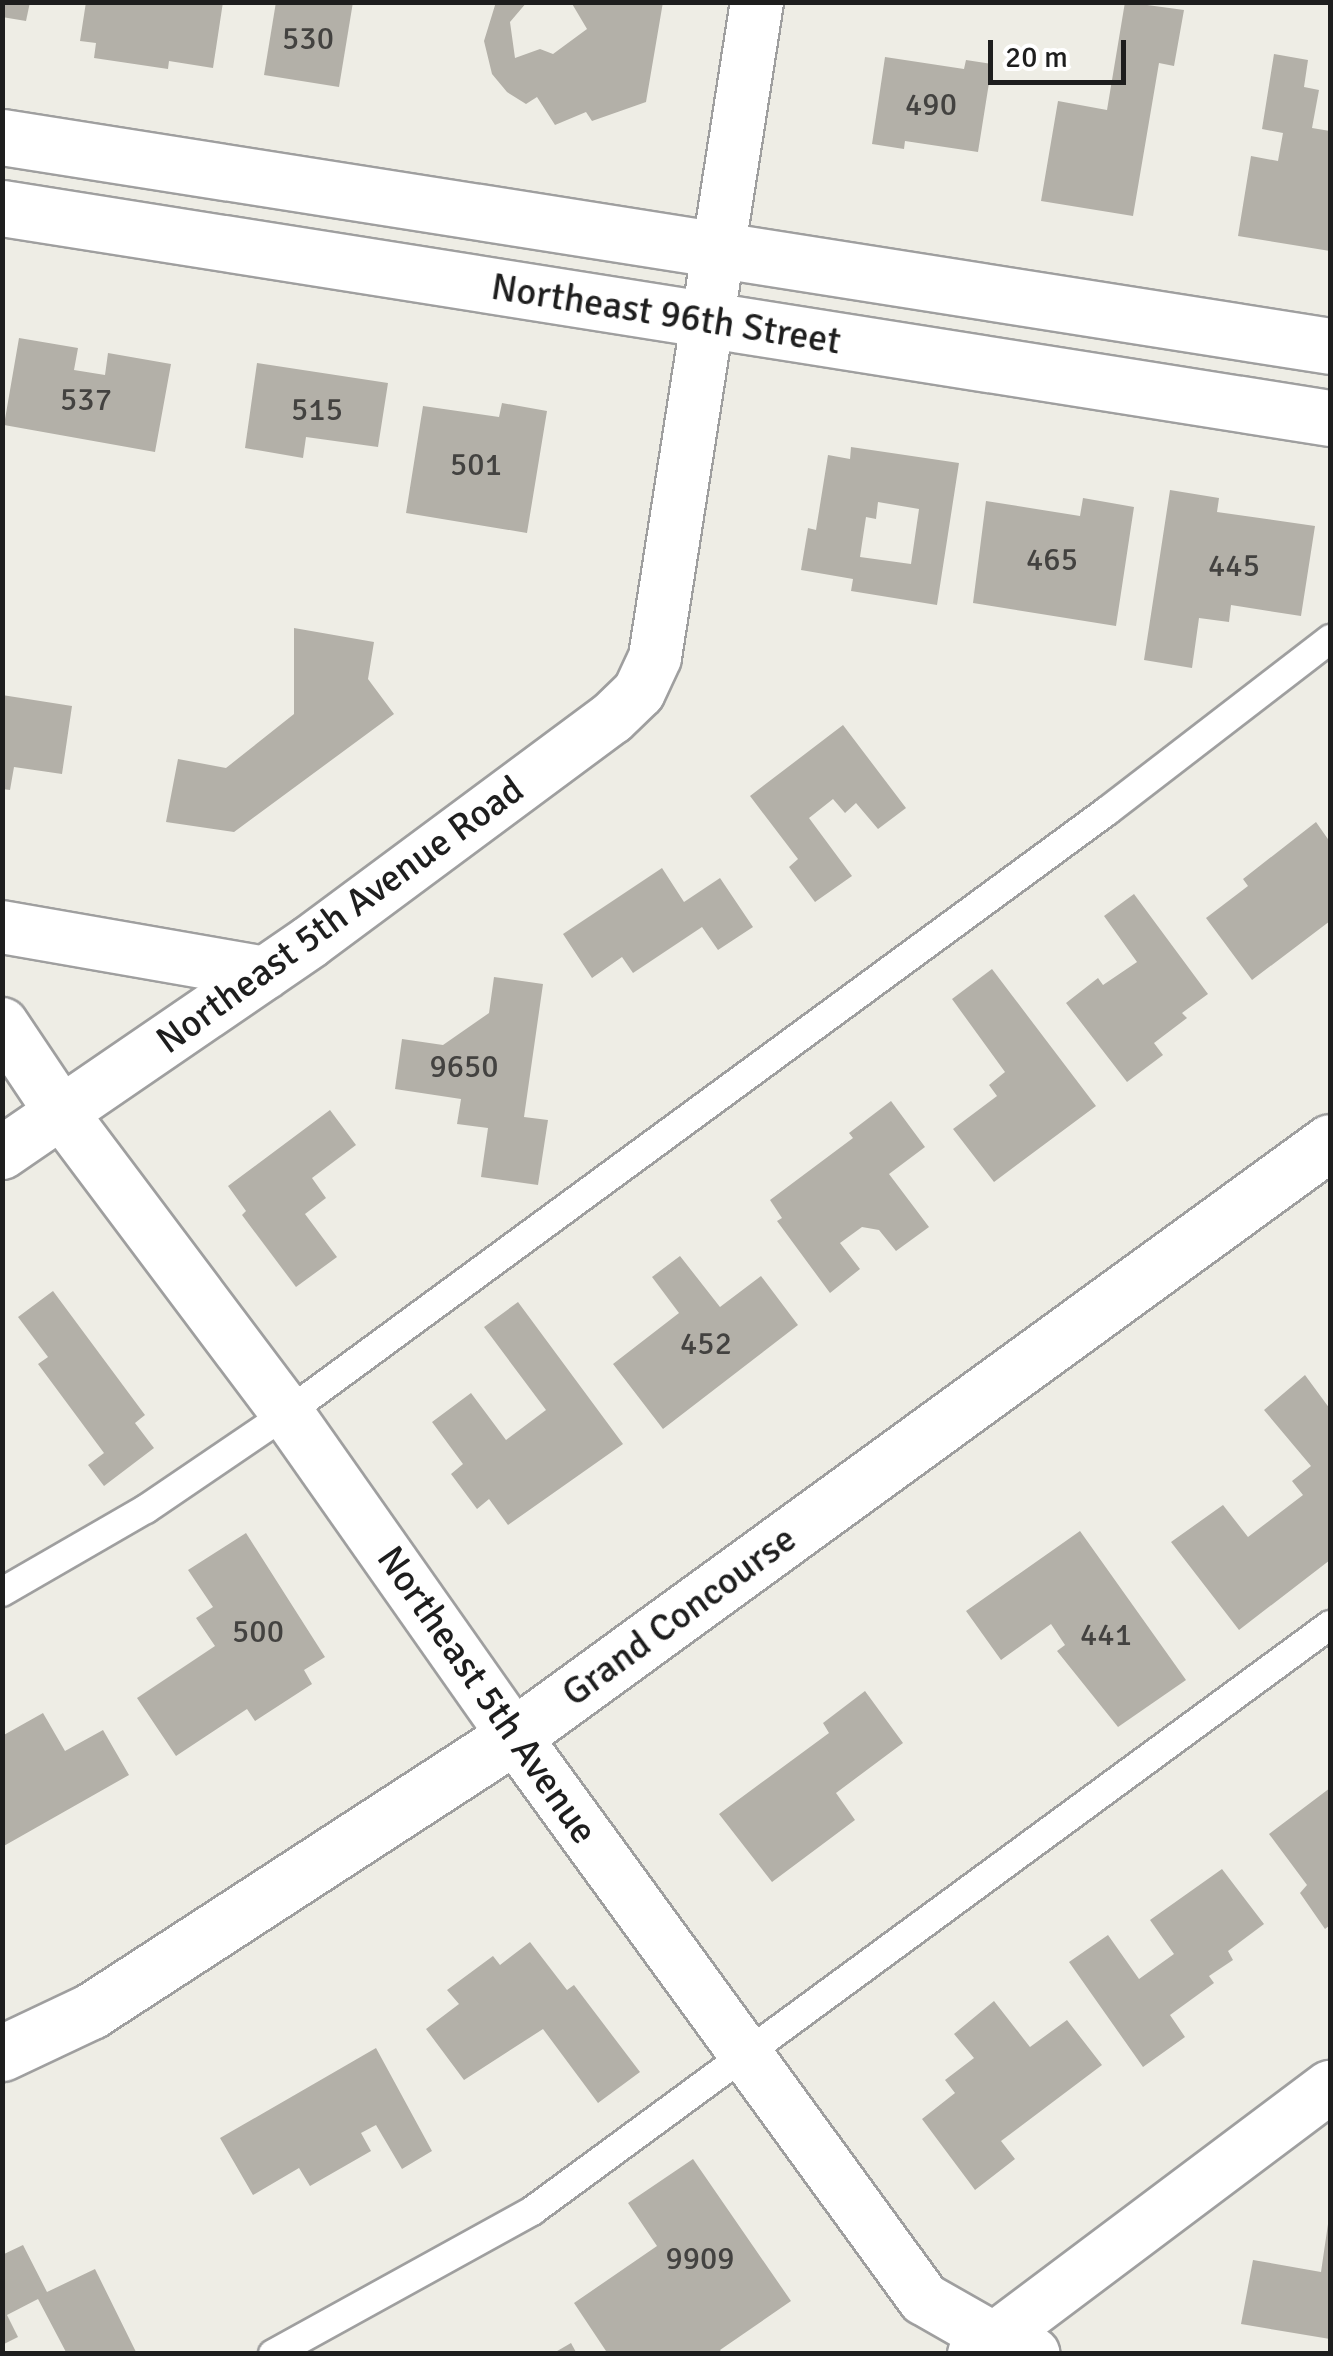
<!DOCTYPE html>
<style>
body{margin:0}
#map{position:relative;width:1333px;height:2356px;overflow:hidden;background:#eeede5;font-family:Signika,sans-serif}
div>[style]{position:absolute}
.building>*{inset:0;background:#b3b0a8}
.roads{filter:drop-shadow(2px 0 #9f9f9f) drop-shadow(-2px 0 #9f9f9f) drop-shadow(0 2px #9f9f9f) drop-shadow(0 -2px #9f9f9f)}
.service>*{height:28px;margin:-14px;padding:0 14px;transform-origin:14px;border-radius:14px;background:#fff}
.minor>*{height:52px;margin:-26px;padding:0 26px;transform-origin:26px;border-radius:26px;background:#fff}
.tertiary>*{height:55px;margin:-27.5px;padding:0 27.5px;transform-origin:27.5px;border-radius:27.5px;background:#fff}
span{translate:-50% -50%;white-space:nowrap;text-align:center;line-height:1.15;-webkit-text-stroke:10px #fff;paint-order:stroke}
.number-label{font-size:32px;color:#434240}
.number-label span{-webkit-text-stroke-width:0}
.street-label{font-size:38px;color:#1e1e1e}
.frame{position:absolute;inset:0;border:5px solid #1e1e1e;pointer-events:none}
.scale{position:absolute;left:988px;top:40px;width:138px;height:45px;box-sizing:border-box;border:5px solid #1e1e1e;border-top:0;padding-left:12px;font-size:30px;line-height:35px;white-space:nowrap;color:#1e1e1e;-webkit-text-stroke:8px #fff;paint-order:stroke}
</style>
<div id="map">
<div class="building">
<i style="clip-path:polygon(2px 2px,30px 2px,26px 21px,2px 17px)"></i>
<i style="clip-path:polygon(86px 2px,223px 2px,213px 68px,169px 61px,168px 69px,94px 58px,96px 43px,80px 41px)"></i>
<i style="clip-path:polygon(276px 2px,353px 2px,339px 87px,264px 75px)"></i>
<i style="clip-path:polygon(496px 2px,527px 2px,510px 22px,515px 58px,540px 49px,553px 54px,587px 29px,571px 2px,663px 2px,646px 102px,592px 121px,586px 112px,555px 125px,537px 97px,526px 104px,507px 92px,492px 74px,484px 41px)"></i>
<i style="clip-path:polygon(1125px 2px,1184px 10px,1174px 66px,1159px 63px,1133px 216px,1041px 201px,1058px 101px,1107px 110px)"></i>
<i style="clip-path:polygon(1274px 54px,1308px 60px,1304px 87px,1319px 90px,1312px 128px,1330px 131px,1330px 251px,1238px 236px,1251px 156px,1278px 161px,1283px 133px,1262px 129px)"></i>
<i style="clip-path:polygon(885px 57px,964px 69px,966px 60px,992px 64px,978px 152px,905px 141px,904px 149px,872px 144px)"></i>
<i style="clip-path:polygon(19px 338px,78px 348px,74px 370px,105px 375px,108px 353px,171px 364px,155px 452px,4px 425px)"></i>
<i style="clip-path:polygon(257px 363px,388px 383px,378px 447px,306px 437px,303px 458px,245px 448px)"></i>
<i style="clip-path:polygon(502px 403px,547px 411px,527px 533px,406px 513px,423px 406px,499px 417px)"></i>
<i style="clip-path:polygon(evenodd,851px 447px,959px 463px,937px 605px,851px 591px,853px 579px,801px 570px,808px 528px,816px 530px,828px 455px,850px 459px,851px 447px,878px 502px,919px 509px,911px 564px,860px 557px,866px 517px,876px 519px,878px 502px)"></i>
<i style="clip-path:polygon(1170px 490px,1219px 498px,1217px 512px,1315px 526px,1301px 616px,1231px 605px,1229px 622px,1199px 618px,1192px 668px,1144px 660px)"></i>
<i style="clip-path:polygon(1083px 498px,1134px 507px,1116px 626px,973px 603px,986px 501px,1080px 516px)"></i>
<i style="clip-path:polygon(294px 628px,374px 642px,368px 679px,394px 714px,234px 832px,166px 822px,178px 759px,226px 768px,294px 714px)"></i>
<i style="clip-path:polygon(2px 695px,72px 706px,62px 774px,14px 767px,10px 790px,2px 789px)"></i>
<i style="clip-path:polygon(843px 725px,906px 808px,878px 829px,856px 803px,845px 813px,833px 799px,809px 818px,852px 876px,815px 902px,789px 867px,798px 859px,750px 796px)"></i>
<i style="clip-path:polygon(1316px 822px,1330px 842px,1330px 921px,1252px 980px,1206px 918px,1248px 886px,1243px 879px)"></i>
<i style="clip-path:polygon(662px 868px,684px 902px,720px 878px,753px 927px,718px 950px,702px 927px,633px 973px,622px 957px,592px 978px,563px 934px)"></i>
<i style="clip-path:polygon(1134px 894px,1208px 994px,1182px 1013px,1187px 1018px,1154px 1043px,1163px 1055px,1127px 1082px,1066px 1003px,1098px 978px,1103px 985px,1137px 962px,1104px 916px)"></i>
<i style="clip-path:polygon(992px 969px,1096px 1106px,994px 1182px,953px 1129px,997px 1096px,989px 1085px,1005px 1072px,952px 999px)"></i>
<i style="clip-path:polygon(494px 977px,543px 984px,524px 1117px,548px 1120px,538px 1185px,481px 1177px,488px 1128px,457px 1124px,461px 1099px,395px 1089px,402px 1039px,443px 1045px,489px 1013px)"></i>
<i style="clip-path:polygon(891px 1101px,925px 1147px,889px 1174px,929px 1227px,896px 1251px,879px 1230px,862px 1227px,840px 1243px,860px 1269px,830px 1293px,777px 1221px,782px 1218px,770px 1200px,853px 1138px,849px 1133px)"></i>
<i style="clip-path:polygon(330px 1110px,356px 1145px,312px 1178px,326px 1198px,305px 1214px,337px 1257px,296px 1287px,242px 1215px,246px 1211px,228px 1186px)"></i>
<i style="clip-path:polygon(680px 1256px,720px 1307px,761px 1276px,798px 1325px,663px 1429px,613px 1364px,679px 1313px,652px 1277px)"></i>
<i style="clip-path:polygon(53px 1291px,145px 1415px,135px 1423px,154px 1448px,104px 1486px,88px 1465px,104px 1453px,38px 1364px,48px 1357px,18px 1317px)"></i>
<i style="clip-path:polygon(518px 1302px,623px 1444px,508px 1525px,489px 1499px,477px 1509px,451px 1474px,463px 1464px,432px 1422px,471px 1393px,506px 1440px,546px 1410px,484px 1327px)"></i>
<i style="clip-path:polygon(1305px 1375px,1330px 1409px,1330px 1560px,1239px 1630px,1171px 1542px,1223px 1505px,1248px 1537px,1303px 1495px,1292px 1481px,1311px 1466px,1264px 1410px)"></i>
<i style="clip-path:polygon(1080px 1531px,1186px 1680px,1118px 1727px,1057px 1651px,1065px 1645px,1051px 1624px,1001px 1660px,966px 1611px)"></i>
<i style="clip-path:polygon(246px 1533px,325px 1657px,304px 1670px,312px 1684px,255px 1721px,247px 1709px,176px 1756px,137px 1698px,215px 1646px,196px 1618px,213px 1607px,188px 1570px)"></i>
<i style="clip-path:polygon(865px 1691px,903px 1743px,836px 1793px,855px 1820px,772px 1882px,719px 1814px,829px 1733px,823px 1723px)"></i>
<i style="clip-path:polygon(43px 1713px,65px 1751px,103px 1730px,129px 1775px,2px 1847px,2px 1736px)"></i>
<i style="clip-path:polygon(1330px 1788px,1330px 1925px,1325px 1929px,1300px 1893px,1307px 1885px,1269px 1834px)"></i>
<i style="clip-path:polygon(1222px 1869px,1264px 1924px,1228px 1951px,1233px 1960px,1209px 1976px,1214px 1983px,1170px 2015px,1185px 2037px,1143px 2067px,1069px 1962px,1108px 1935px,1139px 1979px,1174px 1954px,1150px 1920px)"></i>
<i style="clip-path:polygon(530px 1942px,567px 1990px,574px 1985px,640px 2072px,598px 2103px,543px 2029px,464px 2080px,426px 2029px,459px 2004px,447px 1990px,493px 1956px,500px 1965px)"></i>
<i style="clip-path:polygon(994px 2001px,1030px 2047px,1067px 2020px,1102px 2065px,1001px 2141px,1015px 2159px,975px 2190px,922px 2119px,955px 2093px,945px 2080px,974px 2058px,954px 2034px)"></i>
<i style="clip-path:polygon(376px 2048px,432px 2151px,402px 2169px,376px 2125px,361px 2133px,371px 2151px,310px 2186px,299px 2168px,253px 2195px,220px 2138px)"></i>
<i style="clip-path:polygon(693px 2159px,791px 2301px,720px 2350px,723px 2354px,608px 2354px,574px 2303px,657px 2246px,628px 2203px)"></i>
<i style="clip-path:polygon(1328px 2224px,1330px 2339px,1241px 2324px,1253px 2260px,1321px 2272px)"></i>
<i style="clip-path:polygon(23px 2245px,47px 2292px,95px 2269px,137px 2354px,67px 2354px,38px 2299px,7px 2315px,18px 2337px,2px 2345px,2px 2255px)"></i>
<i style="clip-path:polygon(571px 2343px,577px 2354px,552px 2354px)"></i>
</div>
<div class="roads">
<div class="service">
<i style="left:2px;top:1592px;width:166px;rotate:-30deg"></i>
<i style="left:146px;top:1509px;width:171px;rotate:-34.2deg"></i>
<i style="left:287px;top:1413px;width:1017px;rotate:-36.28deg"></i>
<i style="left:1107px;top:811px;width:282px;rotate:-37.6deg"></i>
<i style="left:273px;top:2354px;width:296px;rotate:-28.9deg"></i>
<i style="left:532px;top:2211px;width:990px;rotate:-36.29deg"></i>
</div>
<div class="minor">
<i style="left:2px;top:927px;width:267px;rotate:9.9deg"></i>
<i style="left:2px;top:1024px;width:106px;rotate:56.2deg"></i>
<i style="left:61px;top:1112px;width:376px;rotate:53.1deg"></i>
<i style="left:287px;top:1413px;width:395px;rotate:54.9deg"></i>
<i style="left:514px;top:1736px;width:696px;rotate:53.94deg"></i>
<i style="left:924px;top:2299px;width:83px;rotate:29.7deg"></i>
<i style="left:996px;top:2340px;width:40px;rotate:20.2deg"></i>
<i style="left:2px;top:1153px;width:373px;rotate:-34.4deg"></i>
<i style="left:310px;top:942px;width:376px;rotate:-36.6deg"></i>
<i style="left:612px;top:718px;width:37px;rotate:-44deg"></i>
<i style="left:639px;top:692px;width:38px;rotate:-65deg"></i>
<i style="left:655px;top:657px;width:663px;rotate:-81.15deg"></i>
<i style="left:974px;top:2354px;width:445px;rotate:-36.9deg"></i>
</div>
<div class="tertiary">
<i style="left:2px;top:137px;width:1344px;rotate:8.94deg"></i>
<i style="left:2px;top:208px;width:1345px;rotate:8.99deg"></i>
<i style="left:2px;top:2053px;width:98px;rotate:-25.3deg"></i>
<i style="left:91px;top:2011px;width:505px;rotate:-33.03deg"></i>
<i style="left:514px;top:1736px;width:1009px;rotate:-36.05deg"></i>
</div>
</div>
<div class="number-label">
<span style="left:308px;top:39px">530</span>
<span style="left:931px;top:105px">490</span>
<span style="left:86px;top:400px">537</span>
<span style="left:317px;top:410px">515</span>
<span style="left:476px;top:465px">501</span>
<span style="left:1052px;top:560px">465</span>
<span style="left:1234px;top:566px">445</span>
<span style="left:464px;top:1067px">9650</span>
<span style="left:706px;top:1344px">452</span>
<span style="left:258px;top:1632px">500</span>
<span style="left:1106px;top:1635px">441</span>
<span style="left:700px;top:2259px">9909</span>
</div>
<div class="street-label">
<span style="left:666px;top:314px;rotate:9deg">Northeast 96th Street</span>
<span style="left:340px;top:915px;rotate:-36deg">Northeast 5th Avenue Road</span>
<span style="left:679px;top:1616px;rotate:-36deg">Grand Concourse</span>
<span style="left:487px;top:1695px;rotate:55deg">Northeast 5th Avenue</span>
</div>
<div class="frame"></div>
<div class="scale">20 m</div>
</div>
